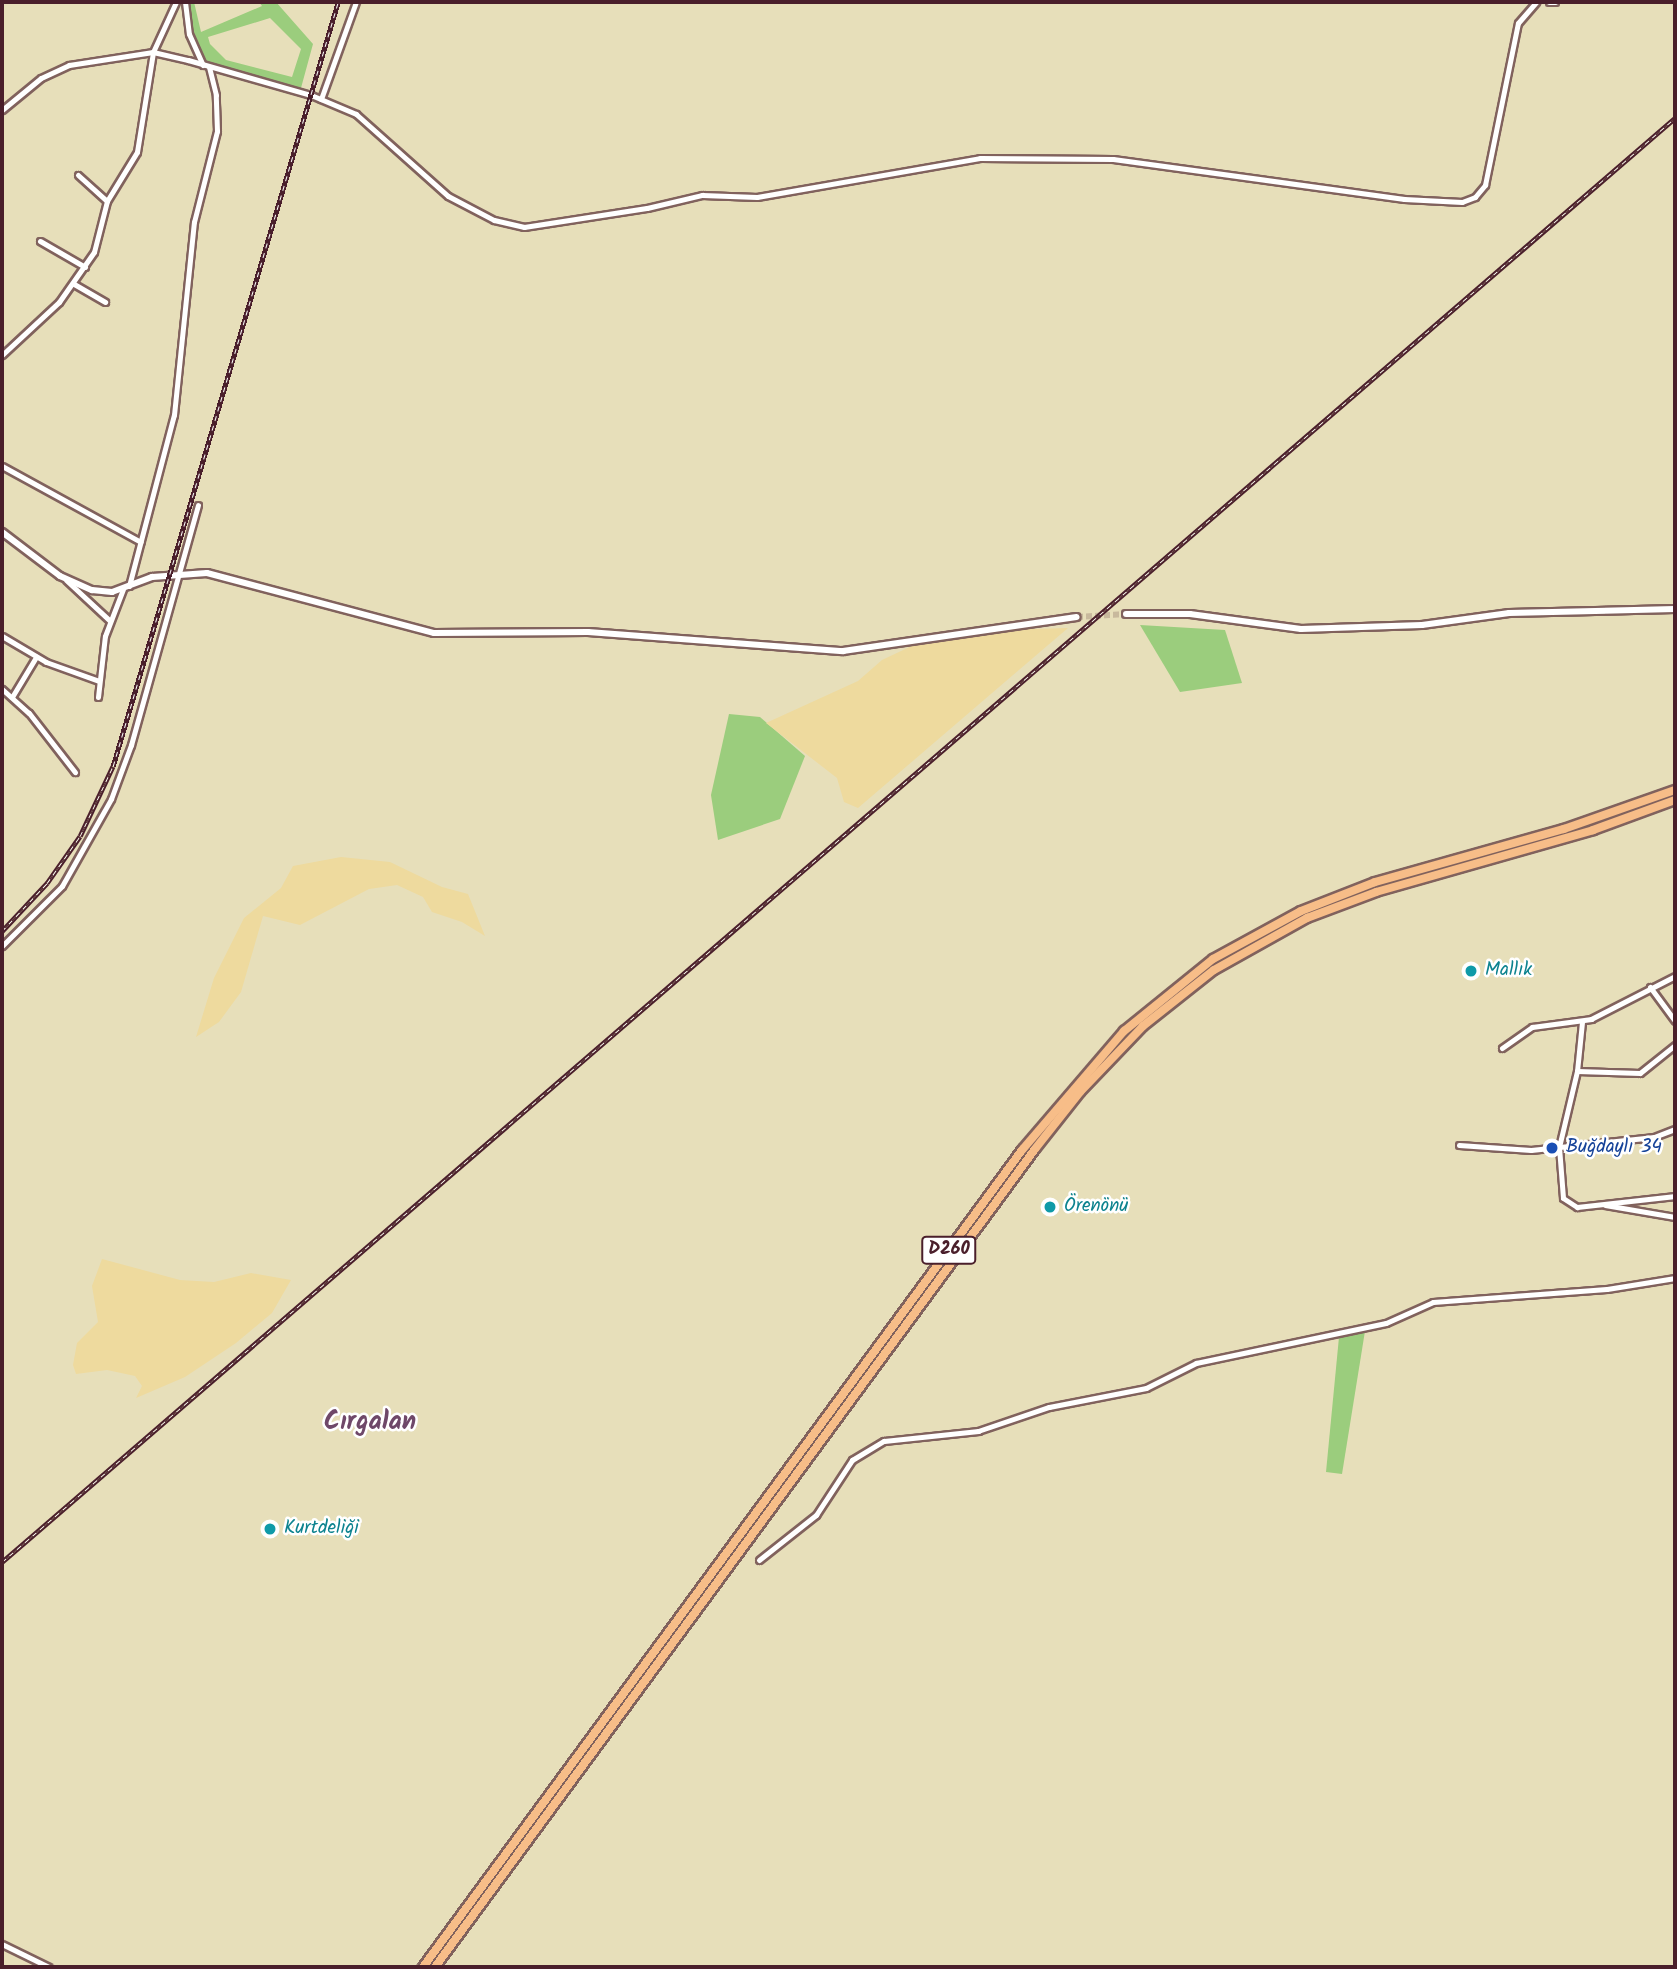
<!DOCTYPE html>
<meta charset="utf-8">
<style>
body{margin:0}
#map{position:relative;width:1677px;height:1969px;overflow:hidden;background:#e7dfba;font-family:Kalam,sans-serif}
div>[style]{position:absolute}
.green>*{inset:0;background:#9bcd7d}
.sand>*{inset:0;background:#eeda9e}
.tertiary-tunnel>*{height:6px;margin-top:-3px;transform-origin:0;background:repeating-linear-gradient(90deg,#c8b99d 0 6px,transparent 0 9px)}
.roads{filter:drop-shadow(2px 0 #81625d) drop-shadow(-2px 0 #81625d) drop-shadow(0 2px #81625d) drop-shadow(0 -2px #81625d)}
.minor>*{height:5px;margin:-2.5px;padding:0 2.5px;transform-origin:2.5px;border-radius:2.5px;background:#fff}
.tertiary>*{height:6px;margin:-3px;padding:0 3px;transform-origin:3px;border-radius:3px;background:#fff}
.trunk>*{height:8px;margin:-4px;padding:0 4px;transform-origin:4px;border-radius:4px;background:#f7bd88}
.rail>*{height:4.5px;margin-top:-2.25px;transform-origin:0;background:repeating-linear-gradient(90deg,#fff 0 5px,#4a1f2b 0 10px);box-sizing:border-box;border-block:2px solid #4a1f2b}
.dots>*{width:19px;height:19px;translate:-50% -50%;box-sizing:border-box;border:4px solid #fff;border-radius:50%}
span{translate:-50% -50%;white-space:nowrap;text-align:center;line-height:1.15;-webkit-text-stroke:5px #fff;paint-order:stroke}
.shield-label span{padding:2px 5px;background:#fff;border:2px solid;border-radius:5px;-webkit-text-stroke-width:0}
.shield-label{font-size:18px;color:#4a1f2b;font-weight:700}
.culture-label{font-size:19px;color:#0d838f}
.left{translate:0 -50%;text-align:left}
.transit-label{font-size:19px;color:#164399}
.district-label{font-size:26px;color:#6f4869;font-weight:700}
.frame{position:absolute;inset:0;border:4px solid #4a1f2b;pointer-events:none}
</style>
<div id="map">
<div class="green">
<i style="clip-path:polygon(evenodd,185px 2px,194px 2px,201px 32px,262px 6px,259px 2px,276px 2px,313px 44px,301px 88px,206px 61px,190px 36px,185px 2px,270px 18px,301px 49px,292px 77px,226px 60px,210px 44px,208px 37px,270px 18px)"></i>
<i style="clip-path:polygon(1140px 625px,1225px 630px,1242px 683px,1180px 692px)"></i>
<i style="clip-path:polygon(729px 714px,760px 717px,805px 756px,780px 819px,718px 840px,711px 795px)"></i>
<i style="clip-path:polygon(1365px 1331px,1342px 1474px,1326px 1472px,1339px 1337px)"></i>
</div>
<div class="sand">
<i style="clip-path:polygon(1068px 628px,858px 808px,844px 802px,837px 778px,766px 723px,858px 681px,882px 660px,918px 643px,995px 630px)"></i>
<i style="clip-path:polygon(341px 857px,390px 862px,442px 887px,468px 894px,485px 936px,462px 922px,432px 912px,423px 897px,397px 885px,369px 889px,300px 925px,263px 916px,241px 992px,219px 1022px,196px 1037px,214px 978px,244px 918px,281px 888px,293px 866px)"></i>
<i style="clip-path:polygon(102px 1259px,180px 1280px,214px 1282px,251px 1273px,291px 1280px,272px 1313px,236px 1343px,185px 1377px,136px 1398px,142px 1386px,135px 1376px,107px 1370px,76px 1374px,73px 1365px,77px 1343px,98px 1322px,92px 1286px)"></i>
</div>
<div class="tertiary-tunnel">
<i style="left:1077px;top:617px;width:49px;rotate:-3.5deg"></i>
</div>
<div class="roads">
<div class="minor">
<i style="left:185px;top:2px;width:32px;rotate:83deg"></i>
<i style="left:189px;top:34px;width:34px;rotate:66deg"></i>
<i style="left:1549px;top:2px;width:6px"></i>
<i style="left:321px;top:99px;width:103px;rotate:-70.2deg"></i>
<i style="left:2px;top:110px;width:50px;rotate:-39.4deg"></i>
<i style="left:41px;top:78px;width:31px;rotate:-25deg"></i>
<i style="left:69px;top:65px;width:85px;rotate:-8.8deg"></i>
<i style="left:153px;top:52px;width:36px;rotate:13deg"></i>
<i style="left:188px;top:60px;width:128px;rotate:15.9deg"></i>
<i style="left:311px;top:95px;width:49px;rotate:22.9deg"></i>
<i style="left:356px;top:114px;width:123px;rotate:41.7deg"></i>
<i style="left:448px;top:196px;width:52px;rotate:27.6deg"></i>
<i style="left:494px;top:220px;width:31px;rotate:13deg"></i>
<i style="left:524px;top:227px;width:124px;rotate:-8.8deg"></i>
<i style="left:647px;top:208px;width:57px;rotate:-13.3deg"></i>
<i style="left:702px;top:195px;width:55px;rotate:2.1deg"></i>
<i style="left:757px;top:197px;width:226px;rotate:-9.9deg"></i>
<i style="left:980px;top:158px;width:133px;rotate:0.4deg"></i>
<i style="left:1113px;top:159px;width:294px;rotate:7.8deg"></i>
<i style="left:1404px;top:199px;width:58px;rotate:3deg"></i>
<i style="left:1462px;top:202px;width:14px;rotate:-21deg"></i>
<i style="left:1475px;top:197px;width:16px;rotate:-50deg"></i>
<i style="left:1485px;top:185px;width:165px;rotate:-78.5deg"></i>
<i style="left:1518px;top:23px;width:28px;rotate:-49deg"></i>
<i style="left:78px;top:175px;width:39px;rotate:42deg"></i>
<i style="left:40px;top:241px;width:52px;rotate:30deg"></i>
<i style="left:74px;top:284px;width:36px;rotate:30deg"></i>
<i style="left:2px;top:355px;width:78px;rotate:-42.9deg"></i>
<i style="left:59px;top:302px;width:61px;rotate:-55deg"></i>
<i style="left:94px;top:252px;width:53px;rotate:-75.7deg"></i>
<i style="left:107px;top:201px;width:57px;rotate:-58.5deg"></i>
<i style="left:137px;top:152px;width:101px;rotate:-80.9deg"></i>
<i style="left:153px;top:52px;width:55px;rotate:-65.3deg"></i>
<i style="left:2px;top:466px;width:158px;rotate:28.7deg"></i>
<i style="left:66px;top:580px;width:59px;rotate:42.9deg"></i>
<i style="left:129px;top:586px;width:177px;rotate:-75.3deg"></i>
<i style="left:174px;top:415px;width:194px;rotate:-84.1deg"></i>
<i style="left:194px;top:222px;width:94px;rotate:-75.8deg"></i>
<i style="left:217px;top:131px;width:36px;rotate:-92deg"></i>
<i style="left:216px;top:95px;width:29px;rotate:-104deg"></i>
<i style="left:2px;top:636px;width:51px;rotate:30.6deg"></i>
<i style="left:46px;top:662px;width:56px;rotate:19.7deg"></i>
<i style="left:2px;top:689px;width:36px;rotate:42deg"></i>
<i style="left:29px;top:713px;width:75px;rotate:52.1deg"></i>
<i style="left:12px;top:697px;width:47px;rotate:-59deg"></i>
<i style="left:98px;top:697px;width:61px;rotate:-83.5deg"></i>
<i style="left:105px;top:636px;width:50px;rotate:-69deg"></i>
<i style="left:2px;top:946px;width:85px;rotate:-45deg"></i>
<i style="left:62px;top:886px;width:100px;rotate:-60.6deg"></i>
<i style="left:111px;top:799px;width:58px;rotate:-69.7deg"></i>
<i style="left:131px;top:745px;width:249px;rotate:-74.4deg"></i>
<i style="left:1650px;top:987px;width:42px;rotate:53.7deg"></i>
<i style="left:1582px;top:1022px;width:49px;rotate:95.8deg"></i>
<i style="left:1577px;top:1071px;width:78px;rotate:103.3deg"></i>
<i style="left:1559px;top:1147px;width:51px;rotate:85.5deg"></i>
<i style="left:1563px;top:1198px;width:17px;rotate:33deg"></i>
<i style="left:1577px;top:1207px;width:99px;rotate:-6.4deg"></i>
<i style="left:1502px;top:1048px;width:37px;rotate:-35deg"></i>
<i style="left:1532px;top:1027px;width:60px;rotate:-7.7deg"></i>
<i style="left:1591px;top:1019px;width:94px;rotate:-27.1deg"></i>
<i style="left:1577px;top:1071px;width:63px;rotate:1.8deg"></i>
<i style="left:1640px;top:1073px;width:45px;rotate:-38.7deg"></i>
<i style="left:1459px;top:1145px;width:72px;rotate:4deg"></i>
<i style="left:1531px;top:1150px;width:124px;rotate:-6deg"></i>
<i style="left:1654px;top:1137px;width:22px;rotate:-21deg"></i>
<i style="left:1605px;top:1205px;width:71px;rotate:9.7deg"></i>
<i style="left:759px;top:1560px;width:73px;rotate:-38.3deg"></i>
<i style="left:816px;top:1515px;width:66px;rotate:-56.8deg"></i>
<i style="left:852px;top:1460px;width:37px;rotate:-31deg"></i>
<i style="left:884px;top:1441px;width:95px;rotate:-6.1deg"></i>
<i style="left:978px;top:1431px;width:75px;rotate:-18.7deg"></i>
<i style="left:1049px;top:1407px;width:99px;rotate:-11.1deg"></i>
<i style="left:1146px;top:1388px;width:56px;rotate:-26.6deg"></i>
<i style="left:1196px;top:1363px;width:194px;rotate:-11.9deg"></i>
<i style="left:1386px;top:1323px;width:51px;rotate:-24.1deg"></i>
<i style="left:1433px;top:1302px;width:174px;rotate:-4.3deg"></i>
<i style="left:1607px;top:1289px;width:69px;rotate:-9.2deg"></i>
<i style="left:2px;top:1944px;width:52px;rotate:26.1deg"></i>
</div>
<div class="tertiary">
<i style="left:2px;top:532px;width:73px;rotate:37.2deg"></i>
<i style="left:60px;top:576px;width:35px;rotate:24deg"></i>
<i style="left:92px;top:590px;width:20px;rotate:6deg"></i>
<i style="left:112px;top:592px;width:43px;rotate:-20.6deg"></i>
<i style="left:152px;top:577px;width:55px;rotate:-4.2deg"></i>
<i style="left:207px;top:573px;width:235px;rotate:14.8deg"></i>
<i style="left:434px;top:633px;width:154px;rotate:-0.4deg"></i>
<i style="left:588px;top:632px;width:256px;rotate:4.3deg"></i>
<i style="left:843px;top:651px;width:236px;rotate:-8.3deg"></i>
<i style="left:1126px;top:614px;width:64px"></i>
<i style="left:1190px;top:614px;width:112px;rotate:7.7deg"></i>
<i style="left:1301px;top:629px;width:121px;rotate:-1.9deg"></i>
<i style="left:1422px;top:625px;width:88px;rotate:-7.9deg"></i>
<i style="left:1509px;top:613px;width:166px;rotate:-1.4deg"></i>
</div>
<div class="trunk">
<i style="left:423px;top:1967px;width:1013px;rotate:-53.75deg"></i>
<i style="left:1022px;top:1150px;width:157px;rotate:-49.4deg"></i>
<i style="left:1124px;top:1031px;width:114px;rotate:-39deg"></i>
<i style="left:1213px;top:959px;width:100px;rotate:-28.6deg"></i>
<i style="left:1301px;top:911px;width:79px;rotate:-21.4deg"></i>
<i style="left:1375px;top:882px;width:196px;rotate:-15.7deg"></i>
<i style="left:1564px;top:829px;width:118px;rotate:-19.4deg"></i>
<i style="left:435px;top:1967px;width:1014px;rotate:-53.74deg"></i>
<i style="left:1035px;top:1149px;width:73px;rotate:-51.7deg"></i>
<i style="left:1080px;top:1092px;width:91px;rotate:-46.3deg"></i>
<i style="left:1143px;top:1026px;width:90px;rotate:-38.3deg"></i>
<i style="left:1214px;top:970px;width:107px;rotate:-29.2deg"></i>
<i style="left:1307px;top:918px;width:74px;rotate:-20.6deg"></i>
<i style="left:1376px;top:892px;width:226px;rotate:-15.9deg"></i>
<i style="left:1593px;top:830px;width:87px;rotate:-20.1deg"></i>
</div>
</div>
<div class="rail">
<i style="left:2px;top:931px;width:66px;rotate:-46.8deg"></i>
<i style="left:47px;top:883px;width:57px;rotate:-54.9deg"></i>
<i style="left:80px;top:836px;width:77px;rotate:-64.8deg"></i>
<i style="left:113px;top:766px;width:796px;rotate:-73.59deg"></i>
<i style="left:2px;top:1562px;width:2210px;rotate:-40.8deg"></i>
</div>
<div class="dots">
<i style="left:1471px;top:971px;background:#0f9aa8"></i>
<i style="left:1552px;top:1148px;background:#1a4fb4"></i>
<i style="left:1050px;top:1207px;background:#0f9aa8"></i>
<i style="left:270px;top:1529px;background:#0f9aa8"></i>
</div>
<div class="shield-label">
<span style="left:949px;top:1250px">D260</span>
</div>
<div class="culture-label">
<span class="left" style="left:1485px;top:971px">Mallık</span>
<span class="left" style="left:1064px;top:1207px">Örenönü</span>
<span class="left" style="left:284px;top:1529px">Kurtdeliği</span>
</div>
<div class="transit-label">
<span class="left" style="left:1566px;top:1148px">Buğdaylı 34</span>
</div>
<div class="district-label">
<span style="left:370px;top:1423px">Cırgalan</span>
</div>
<div class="frame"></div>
</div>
